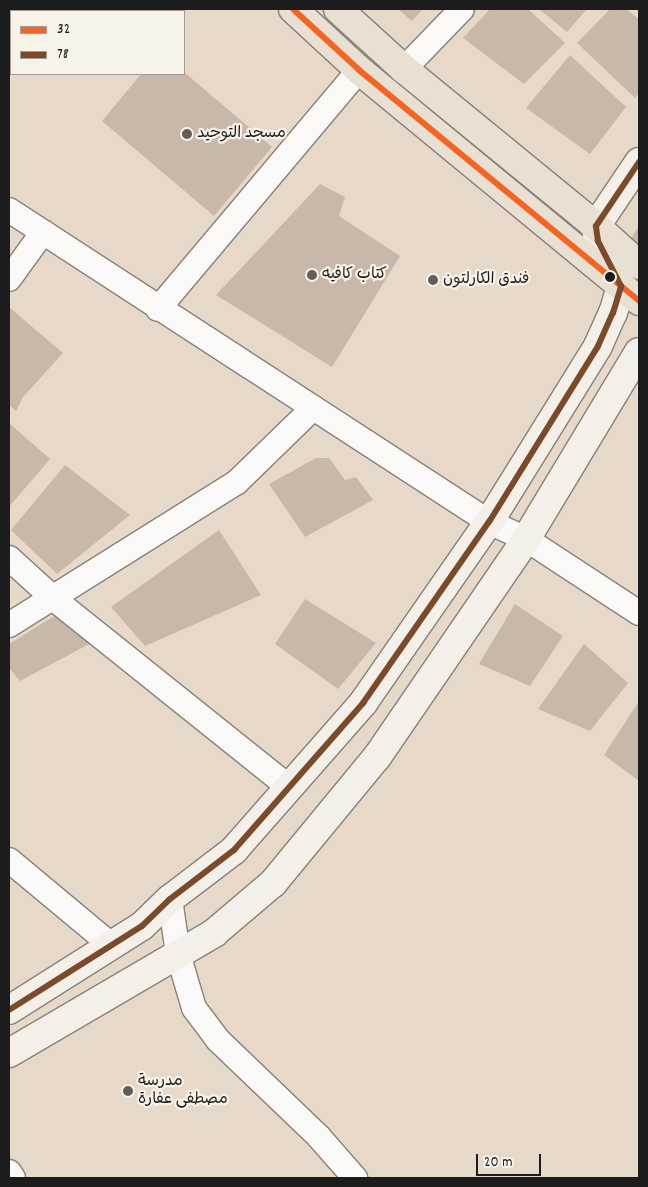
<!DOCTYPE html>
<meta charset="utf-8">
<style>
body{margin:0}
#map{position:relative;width:648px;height:1187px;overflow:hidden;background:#e7d9ca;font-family:Dekko,"Playpen Sans Arabic",sans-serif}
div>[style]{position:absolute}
.building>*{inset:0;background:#c8b8a9}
.roads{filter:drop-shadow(1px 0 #878079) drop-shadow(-1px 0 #878079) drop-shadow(0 1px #878079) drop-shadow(0 -1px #878079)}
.street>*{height:24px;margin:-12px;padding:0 12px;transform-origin:12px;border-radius:12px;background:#fbf9f7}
.secondary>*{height:28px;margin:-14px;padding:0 14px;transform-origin:14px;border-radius:14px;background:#f4efe9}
.primary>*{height:28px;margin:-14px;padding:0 14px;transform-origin:14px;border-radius:14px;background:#e9e0d3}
.bus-1>*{height:6px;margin:-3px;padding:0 3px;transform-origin:3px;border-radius:3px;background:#f26522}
.bus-2>*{height:6px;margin:-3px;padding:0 3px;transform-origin:3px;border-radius:3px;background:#7a4b2a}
.dots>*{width:14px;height:14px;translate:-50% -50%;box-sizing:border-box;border:2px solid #f7f3e8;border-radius:50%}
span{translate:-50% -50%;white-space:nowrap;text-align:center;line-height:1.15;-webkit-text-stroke:4.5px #f7f3e8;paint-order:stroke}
.poi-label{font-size:16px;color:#1c1c1c}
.left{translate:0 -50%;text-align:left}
.frame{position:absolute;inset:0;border:10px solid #1c1c1c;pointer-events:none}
.legend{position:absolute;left:10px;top:10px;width:175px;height:65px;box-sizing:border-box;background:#f7f3e8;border:1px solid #9f9d96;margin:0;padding:6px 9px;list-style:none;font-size:15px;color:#1c1c1c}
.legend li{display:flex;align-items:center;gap:10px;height:25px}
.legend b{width:25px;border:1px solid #9f9d96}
.scale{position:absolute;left:476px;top:1154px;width:65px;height:22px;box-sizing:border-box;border:2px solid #1c1c1c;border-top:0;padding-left:6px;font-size:15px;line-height:18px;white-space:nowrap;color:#1c1c1c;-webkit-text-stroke:4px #f7f3e8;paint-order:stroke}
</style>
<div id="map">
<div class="building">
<i style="clip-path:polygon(398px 9px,423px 9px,412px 21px)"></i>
<i style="clip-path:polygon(490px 9px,528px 9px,565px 43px,524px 84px,463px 38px)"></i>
<i style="clip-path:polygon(539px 9px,587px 9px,567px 32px)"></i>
<i style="clip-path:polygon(610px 9px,626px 9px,639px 19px,639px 93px,635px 98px,577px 43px)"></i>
<i style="clip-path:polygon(570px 55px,626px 107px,590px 154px,526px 108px)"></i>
<i style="clip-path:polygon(184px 72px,272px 147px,214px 216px,102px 121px,141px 74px)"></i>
<i style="clip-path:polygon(320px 184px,345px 197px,339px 216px,400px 256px,332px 367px,216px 295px)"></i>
<i style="clip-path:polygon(639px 226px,639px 250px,629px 241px)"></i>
<i style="clip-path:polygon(10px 308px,63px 353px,23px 397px,16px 411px,9px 405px)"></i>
<i style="clip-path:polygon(9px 423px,50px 459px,9px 507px)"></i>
<i style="clip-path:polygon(316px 458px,329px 458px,345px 480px,356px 477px,373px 500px,305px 537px,269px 484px)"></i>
<i style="clip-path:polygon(65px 465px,130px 515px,57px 574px,11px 530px)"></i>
<i style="clip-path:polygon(219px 530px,261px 595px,145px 646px,111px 607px)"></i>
<i style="clip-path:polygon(305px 599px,376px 643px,338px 689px,275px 644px)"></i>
<i style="clip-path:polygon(515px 604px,563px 636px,530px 686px,479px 664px)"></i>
<i style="clip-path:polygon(61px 612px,93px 642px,20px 681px,9px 668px,9px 644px)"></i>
<i style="clip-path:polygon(584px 644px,628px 683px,590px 731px,538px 709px)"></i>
<i style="clip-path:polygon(639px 701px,639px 781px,604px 755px)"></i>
</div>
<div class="roads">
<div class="street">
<i style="left:404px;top:69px;width:83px;rotate:-46deg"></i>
<i style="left:9px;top:210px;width:572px;rotate:33.02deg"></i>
<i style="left:489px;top:522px;width:41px;rotate:24.7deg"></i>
<i style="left:526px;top:539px;width:135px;rotate:33.2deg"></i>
<i style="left:9px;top:279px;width:58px;rotate:-54.1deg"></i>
<i style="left:158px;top:309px;width:312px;rotate:-49.9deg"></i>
<i style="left:9px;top:558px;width:61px;rotate:42.3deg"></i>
<i style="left:54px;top:599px;width:301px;rotate:38.7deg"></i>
<i style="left:9px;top:625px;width:269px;rotate:-32.1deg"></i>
<i style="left:237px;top:482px;width:106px;rotate:-44.2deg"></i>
<i style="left:9px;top:860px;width:133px;rotate:39.8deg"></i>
<i style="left:170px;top:899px;width:56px;rotate:81.7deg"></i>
<i style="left:178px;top:954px;width:56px;rotate:73.5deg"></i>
<i style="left:194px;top:1008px;width:40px;rotate:53deg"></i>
<i style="left:218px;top:1040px;width:140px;rotate:43.8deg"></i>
<i style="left:319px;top:1137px;width:55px;rotate:48.7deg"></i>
<i style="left:9px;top:1172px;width:7px;rotate:56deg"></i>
</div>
<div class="secondary">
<i style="left:9px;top:1010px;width:157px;rotate:-32.3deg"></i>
<i style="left:142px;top:926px;width:39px;rotate:-44deg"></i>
<i style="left:170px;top:899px;width:81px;rotate:-37.4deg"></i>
<i style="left:234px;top:850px;width:196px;rotate:-48.7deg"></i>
<i style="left:363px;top:703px;width:221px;rotate:-55.2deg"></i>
<i style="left:489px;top:522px;width:207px;rotate:-58.2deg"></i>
<i style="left:598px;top:346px;width:36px;rotate:-66deg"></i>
<i style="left:613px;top:313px;width:28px;rotate:-73deg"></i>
<i style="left:621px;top:286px;width:51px;rotate:-117.1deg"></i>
<i style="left:598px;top:241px;width:15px;rotate:-98deg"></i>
<i style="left:596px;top:226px;width:77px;rotate:-56.1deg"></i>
<i style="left:9px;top:1053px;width:238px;rotate:-30.3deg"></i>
<i style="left:214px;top:933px;width:77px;rotate:-40.3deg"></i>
<i style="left:273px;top:883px;width:163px;rotate:-50.5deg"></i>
<i style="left:377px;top:757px;width:264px;rotate:-55.6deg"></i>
<i style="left:526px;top:539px;width:218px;rotate:-58.9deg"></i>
</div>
<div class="primary">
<i style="left:293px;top:9px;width:90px;rotate:42.7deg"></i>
<i style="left:359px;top:70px;width:363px;rotate:39.5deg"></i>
<i style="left:338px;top:9px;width:89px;rotate:42.3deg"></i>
<i style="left:404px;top:69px;width:248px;rotate:39.3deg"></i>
<i style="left:596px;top:226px;width:58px;rotate:42.2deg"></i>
</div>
</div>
<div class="bus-1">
<i style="left:293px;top:9px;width:90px;rotate:42.7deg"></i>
<i style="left:359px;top:70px;width:363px;rotate:39.5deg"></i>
</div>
<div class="bus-2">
<i style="left:9px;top:1010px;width:157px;rotate:-32.3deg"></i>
<i style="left:142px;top:926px;width:39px;rotate:-44deg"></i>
<i style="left:170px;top:899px;width:81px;rotate:-37.4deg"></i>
<i style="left:234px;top:850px;width:196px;rotate:-48.7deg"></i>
<i style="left:363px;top:703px;width:221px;rotate:-55.2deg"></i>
<i style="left:489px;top:522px;width:207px;rotate:-58.2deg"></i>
<i style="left:598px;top:346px;width:36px;rotate:-66deg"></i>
<i style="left:613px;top:313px;width:28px;rotate:-73deg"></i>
<i style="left:621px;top:286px;width:51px;rotate:-117.1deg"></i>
<i style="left:598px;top:241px;width:15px;rotate:-98deg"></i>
<i style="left:596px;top:226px;width:77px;rotate:-56.1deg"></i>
</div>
<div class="dots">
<i style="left:187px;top:134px;background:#635e59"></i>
<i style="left:312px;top:275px;background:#635e59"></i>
<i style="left:610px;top:277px;background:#1c1c1c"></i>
<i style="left:433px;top:280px;background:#635e59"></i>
<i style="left:128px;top:1091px;background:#635e59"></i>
</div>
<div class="poi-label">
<span class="left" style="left:197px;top:134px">مسجد التوحيد</span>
<span class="left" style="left:322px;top:275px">كتاب كافيه</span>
<span class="left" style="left:443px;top:280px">فندق الكارلتون</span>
<span class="left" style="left:138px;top:1091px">مدرسة<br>مصطفى عفارة</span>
</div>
<div class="frame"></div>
<ul class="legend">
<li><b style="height:6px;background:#f26522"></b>32</li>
<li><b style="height:6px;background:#7a4b2a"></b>78</li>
</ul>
<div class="scale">20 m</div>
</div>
